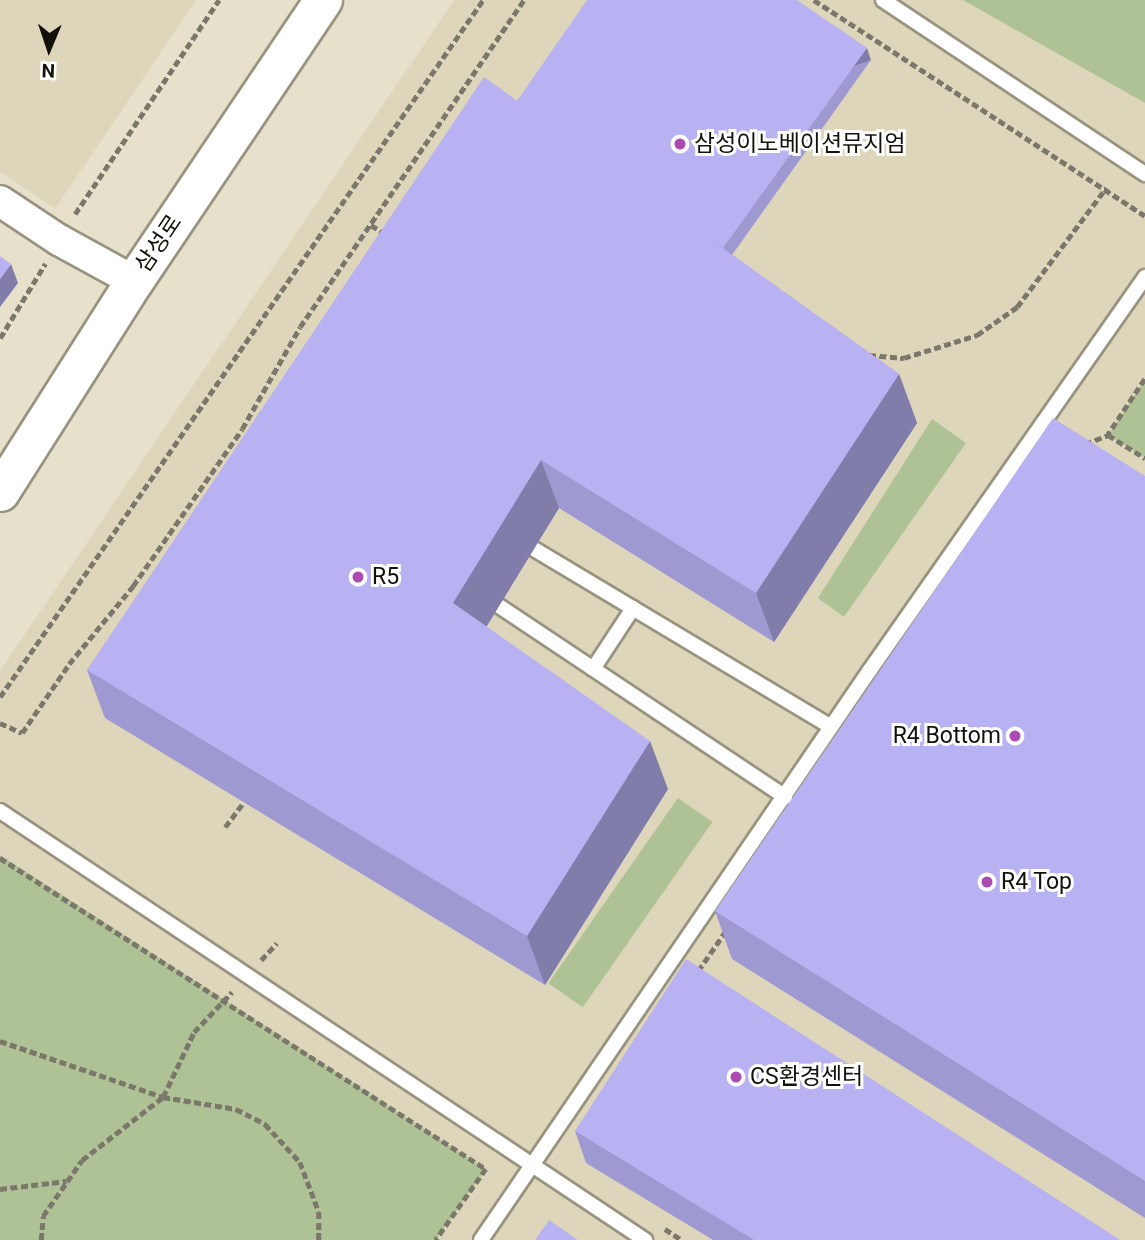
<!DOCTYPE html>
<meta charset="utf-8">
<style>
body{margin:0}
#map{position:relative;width:1145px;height:1240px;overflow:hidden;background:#e7e1cc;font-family:Roboto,"Noto Sans KR",sans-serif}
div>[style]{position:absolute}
.built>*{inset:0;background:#ded6ba}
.green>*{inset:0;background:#afc295;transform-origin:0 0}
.path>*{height:4.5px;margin-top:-2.25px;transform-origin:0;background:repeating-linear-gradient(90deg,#7b776a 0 7px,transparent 0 10.5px)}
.roads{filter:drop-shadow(2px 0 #98937f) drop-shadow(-2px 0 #98937f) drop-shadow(0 2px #98937f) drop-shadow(0 -2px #98937f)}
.service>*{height:14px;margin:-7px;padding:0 7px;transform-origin:7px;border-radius:7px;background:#fff}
.minor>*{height:30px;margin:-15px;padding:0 15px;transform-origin:15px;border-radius:15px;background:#fff}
.tertiary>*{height:37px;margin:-18.5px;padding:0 18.5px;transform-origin:18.5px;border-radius:18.5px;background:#fff}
.wall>*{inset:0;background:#9e99d1}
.shaded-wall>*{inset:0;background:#817daa;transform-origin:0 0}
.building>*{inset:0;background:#b8b2f3}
.dots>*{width:19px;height:19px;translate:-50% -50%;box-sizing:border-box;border:4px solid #fff;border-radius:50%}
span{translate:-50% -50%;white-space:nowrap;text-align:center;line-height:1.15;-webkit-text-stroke:6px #fff;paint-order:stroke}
.poi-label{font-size:23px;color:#13110a}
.left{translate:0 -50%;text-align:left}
.right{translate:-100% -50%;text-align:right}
.street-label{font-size:23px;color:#13110a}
.north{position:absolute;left:14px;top:14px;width:70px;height:70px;-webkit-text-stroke:5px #fff;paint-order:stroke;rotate:182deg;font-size:19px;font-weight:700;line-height:28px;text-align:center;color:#13110a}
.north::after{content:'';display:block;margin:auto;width:24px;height:32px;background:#13110a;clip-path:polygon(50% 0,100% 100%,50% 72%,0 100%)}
</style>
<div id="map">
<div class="built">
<i style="clip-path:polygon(0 0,196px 0,55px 209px,0 171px)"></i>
<i style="clip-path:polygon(454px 0,1145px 0,1145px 1240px,0 1240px,0 671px)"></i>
</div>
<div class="green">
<i style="clip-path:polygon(963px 0,1145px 0,1145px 103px)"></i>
<i style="clip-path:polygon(1145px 379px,1145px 458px,1108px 435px)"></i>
<i style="clip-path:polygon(932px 419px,966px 443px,844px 617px,818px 598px)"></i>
<i style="left:678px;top:798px;width:42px;height:226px;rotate:35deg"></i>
<i style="clip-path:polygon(0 855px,486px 1169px,436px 1240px,0 1240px)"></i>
</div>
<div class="path">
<i style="left:814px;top:0;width:395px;rotate:33.1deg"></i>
<i style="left:75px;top:214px;width:258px;rotate:-56.1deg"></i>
<i style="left:371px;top:225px;width:17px;rotate:33deg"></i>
<i style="left:0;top:338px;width:87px;rotate:-58.7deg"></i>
<i style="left:869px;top:355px;width:35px;rotate:5deg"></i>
<i style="left:904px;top:358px;width:77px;rotate:-17.5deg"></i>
<i style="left:977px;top:335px;width:49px;rotate:-35deg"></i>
<i style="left:1017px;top:307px;width:149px;rotate:-53.2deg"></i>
<i style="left:1145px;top:379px;width:67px;rotate:123.5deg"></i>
<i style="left:1108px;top:435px;width:44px;rotate:31.9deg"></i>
<i style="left:1085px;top:444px;width:25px;rotate:-21deg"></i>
<i style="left:0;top:697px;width:848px;rotate:-55.28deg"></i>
<i style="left:0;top:723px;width:24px;rotate:24deg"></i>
<i style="left:22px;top:733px;width:83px;rotate:-55.7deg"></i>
<i style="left:69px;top:664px;width:101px;rotate:-50.6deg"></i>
<i style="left:133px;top:586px;width:191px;rotate:-55.2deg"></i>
<i style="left:242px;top:429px;width:117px;rotate:-60.4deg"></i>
<i style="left:300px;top:327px;width:396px;rotate:-55.6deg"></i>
<i style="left:225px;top:827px;width:31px;rotate:-53deg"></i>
<i style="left:0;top:858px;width:577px;rotate:32.62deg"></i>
<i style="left:486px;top:1169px;width:87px;rotate:125.2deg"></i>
<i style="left:261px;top:960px;width:23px;rotate:-47deg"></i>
<i style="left:698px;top:971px;width:47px;rotate:-55.3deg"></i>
<i style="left:0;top:1041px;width:172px;rotate:19deg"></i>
<i style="left:163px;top:1097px;width:74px;rotate:9.3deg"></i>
<i style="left:236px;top:1109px;width:33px;rotate:27deg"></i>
<i style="left:265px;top:1124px;width:52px;rotate:47.4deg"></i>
<i style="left:300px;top:1162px;width:53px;rotate:69.2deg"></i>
<i style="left:319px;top:1212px;width:28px;rotate:90deg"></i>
<i style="left:0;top:1189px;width:67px;rotate:-6.8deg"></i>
<i style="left:665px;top:1229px;width:20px;rotate:33deg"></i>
<i style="left:41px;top:1240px;width:24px;rotate:-85deg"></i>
<i style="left:43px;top:1216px;width:68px;rotate:-55.1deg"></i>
<i style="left:82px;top:1160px;width:103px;rotate:-37.9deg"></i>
<i style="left:163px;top:1097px;width:72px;rotate:-64.5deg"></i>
<i style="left:194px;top:1032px;width:55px;rotate:-46.5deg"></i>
</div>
<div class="roads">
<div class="service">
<i style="left:883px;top:0;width:315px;rotate:33.6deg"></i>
<i style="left:534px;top:549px;width:346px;rotate:30.9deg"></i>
<i style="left:499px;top:606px;width:344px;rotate:33.7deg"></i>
<i style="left:593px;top:669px;width:73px;rotate:-56.7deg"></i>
<i style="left:0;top:811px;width:775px;rotate:33.63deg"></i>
<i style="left:481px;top:1240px;width:690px;rotate:-55.69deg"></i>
<i style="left:870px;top:670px;width:480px;rotate:-55deg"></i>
</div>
<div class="minor">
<i style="left:0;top:201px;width:71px;rotate:33.5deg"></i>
<i style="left:59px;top:240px;width:85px;rotate:28.7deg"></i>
</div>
<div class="tertiary">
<i style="left:0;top:492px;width:250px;rotate:-57.6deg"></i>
<i style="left:134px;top:281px;width:339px;rotate:-56.1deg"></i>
</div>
</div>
<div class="wall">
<i style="clip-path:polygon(871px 60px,732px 255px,899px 374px,917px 423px,774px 642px,559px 508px,486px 627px,668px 789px,545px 985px,105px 718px,87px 670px,517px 101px)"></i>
<i style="clip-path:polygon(1145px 476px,1145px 1218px,732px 959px,715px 911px)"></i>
<i style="clip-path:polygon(575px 1131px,1120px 1240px,713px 1240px,586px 1163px)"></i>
</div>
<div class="shaded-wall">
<i style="left:867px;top:48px;width:13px;height:254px;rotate:72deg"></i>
<i style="clip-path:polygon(11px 264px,18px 283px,0 307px,0 279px)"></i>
<i style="clip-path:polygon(899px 374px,917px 423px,774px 642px,756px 593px)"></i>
<i style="clip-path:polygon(541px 460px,559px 508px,471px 652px,453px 603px)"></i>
<i style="clip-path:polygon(650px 741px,668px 789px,545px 985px,527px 936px)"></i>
</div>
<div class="building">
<i style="clip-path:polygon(587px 0,797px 0,867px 48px,723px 248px,517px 101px)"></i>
<i style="clip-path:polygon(484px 77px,899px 374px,756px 593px,541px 460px,453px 603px,650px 741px,527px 936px,87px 670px)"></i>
<i style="clip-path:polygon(0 256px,11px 264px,0 279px)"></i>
<i style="clip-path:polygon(1053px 418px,1145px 476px,1145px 1181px,715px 911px)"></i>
<i style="clip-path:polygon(686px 959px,1120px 1240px,754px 1240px,575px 1131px)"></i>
<i style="clip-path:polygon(549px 1220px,578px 1240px,535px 1240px)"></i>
</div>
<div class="dots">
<i style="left:680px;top:144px;background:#ac4ab1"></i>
<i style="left:358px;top:577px;background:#ac4ab1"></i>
<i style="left:1015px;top:736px;background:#ac4ab1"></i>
<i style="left:987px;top:882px;background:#ac4ab1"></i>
<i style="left:736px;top:1077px;background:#ac4ab1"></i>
</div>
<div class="poi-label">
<span class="left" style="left:694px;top:144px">삼성이노베이션뮤지엄</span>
<span class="left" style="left:372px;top:577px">R5</span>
<span class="right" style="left:1001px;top:736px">R4 Bottom</span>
<span class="left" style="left:1001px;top:882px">R4 Top</span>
<span class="left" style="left:750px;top:1077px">CS환경센터</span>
</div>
<div class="street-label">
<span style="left:159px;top:244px;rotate:-56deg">삼성로</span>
</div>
<div class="north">N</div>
</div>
